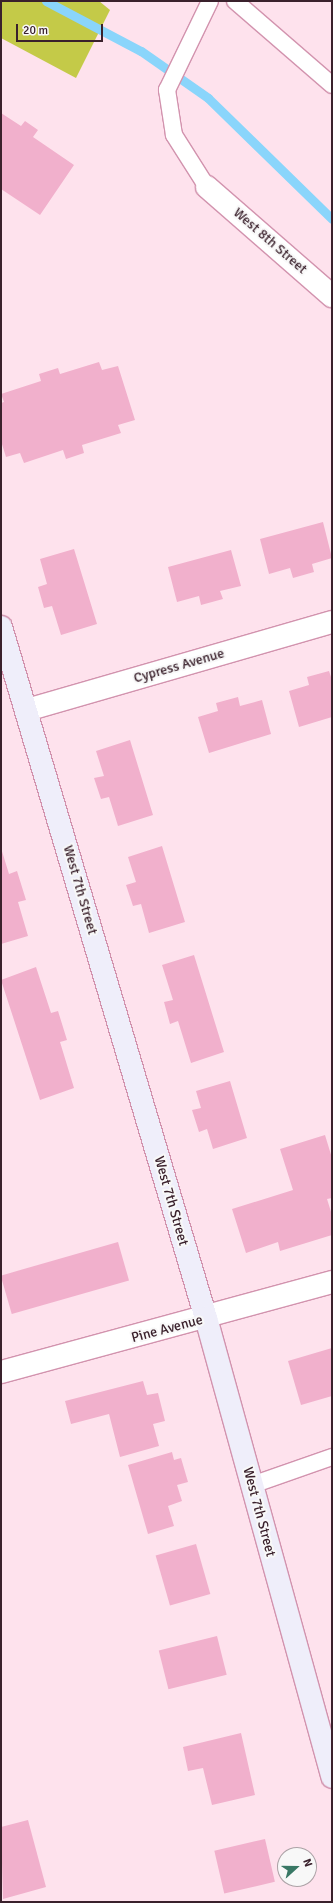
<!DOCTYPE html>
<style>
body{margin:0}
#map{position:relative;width:333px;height:1903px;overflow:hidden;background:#fee2ed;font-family:Signika,sans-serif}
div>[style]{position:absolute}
.green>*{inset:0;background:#c4ca48}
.stream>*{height:9px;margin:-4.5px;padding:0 4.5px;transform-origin:4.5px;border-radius:4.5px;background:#8ad5fb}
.building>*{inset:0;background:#f1b0cc;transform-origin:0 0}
.roads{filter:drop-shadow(1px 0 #d293ae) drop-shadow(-1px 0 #d293ae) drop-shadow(0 1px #d293ae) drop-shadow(0 -1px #d293ae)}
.lane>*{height:16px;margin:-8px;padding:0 8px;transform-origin:8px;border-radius:8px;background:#fff}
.street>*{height:22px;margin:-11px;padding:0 11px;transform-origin:11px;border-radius:11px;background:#fff}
.secondary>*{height:22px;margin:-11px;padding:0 11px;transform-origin:11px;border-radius:11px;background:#efeefa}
span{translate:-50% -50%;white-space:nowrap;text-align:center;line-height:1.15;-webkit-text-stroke:4px #f8f8f8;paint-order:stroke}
.street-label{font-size:14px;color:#3a212c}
.frame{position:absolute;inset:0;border:2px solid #3a212c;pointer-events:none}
.north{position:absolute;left:277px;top:1847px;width:40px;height:40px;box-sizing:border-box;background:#f8f8f8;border:1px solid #aca2a6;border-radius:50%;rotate:69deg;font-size:11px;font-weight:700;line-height:16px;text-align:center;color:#3a212c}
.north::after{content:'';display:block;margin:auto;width:14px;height:18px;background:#397865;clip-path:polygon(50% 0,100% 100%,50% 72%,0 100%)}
.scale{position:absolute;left:16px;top:24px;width:87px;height:18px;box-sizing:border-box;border:2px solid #3a212c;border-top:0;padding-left:5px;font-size:12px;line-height:14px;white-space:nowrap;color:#3a212c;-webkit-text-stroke:3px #f8f8f8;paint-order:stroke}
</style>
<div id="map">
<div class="green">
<i style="clip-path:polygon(1px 1px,99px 1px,110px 10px,76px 78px,1px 38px)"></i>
</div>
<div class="stream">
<i style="left:46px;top:1px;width:107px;rotate:27.8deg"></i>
<i style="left:141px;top:51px;width:82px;rotate:35deg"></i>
<i style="left:208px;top:98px;width:173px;rotate:44.3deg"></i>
</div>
<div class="building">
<i style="clip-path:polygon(1px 113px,21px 126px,25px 121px,38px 130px,33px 137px,74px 165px,40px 215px,1px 189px)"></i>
<i style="clip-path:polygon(99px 362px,102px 370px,118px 366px,135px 420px,118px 425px,121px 433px,82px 445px,84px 453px,66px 459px,63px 450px,24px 463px,20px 453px,6px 457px,1px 441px,1px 403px,4px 402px,1px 394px,41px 381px,39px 374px,58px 368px,60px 374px)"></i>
<i style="clip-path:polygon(323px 522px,332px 558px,312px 564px,314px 572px,293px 578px,290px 568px,269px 574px,260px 539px)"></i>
<i style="clip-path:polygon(74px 549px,97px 624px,61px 635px,52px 606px,44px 608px,38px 587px,47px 584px,40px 559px)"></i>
<i style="clip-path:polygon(231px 550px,241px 586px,220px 591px,223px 599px,201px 605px,199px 596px,177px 602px,168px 567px)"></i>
<i style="clip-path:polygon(329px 671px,332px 680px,332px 717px,299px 727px,289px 691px,309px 685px,307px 677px)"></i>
<i style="clip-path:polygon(238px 697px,240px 706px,262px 700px,271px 734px,209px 753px,198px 717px,218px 711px,216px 703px)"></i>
<i style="clip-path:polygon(130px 740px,153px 815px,118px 826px,109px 797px,101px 799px,94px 778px,104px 776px,96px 751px)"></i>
<i style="clip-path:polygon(162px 846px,185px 922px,149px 933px,141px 904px,133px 906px,126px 885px,136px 882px,128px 857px)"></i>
<i style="clip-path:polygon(1px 848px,9px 874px,17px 871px,26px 900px,18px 902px,28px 936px,1px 944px)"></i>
<i style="clip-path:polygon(194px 955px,224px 1052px,191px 1063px,178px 1021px,170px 1024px,164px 1002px,173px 1000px,162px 965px)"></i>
<i style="clip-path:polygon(36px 967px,51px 1013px,58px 1011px,67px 1040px,60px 1042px,74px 1088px,40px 1100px,1px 980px)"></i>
<i style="clip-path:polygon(230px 1081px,247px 1138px,213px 1149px,207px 1129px,199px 1132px,192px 1110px,201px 1108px,196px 1091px)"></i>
<i style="clip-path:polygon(325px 1135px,332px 1158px,332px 1198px,327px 1199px,332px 1215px,332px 1235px,280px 1251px,278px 1242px,246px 1253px,232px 1209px,293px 1190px,280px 1149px)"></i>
<i style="left:118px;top:1242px;width:40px;height:122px;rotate:74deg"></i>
<i style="clip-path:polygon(332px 1348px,332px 1396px,301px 1405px,288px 1361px)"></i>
<i style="clip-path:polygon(143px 1381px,147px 1395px,158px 1393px,165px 1421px,153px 1424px,159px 1446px,120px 1457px,109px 1414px,71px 1424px,65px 1401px)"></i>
<i style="clip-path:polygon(172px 1452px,174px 1460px,181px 1458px,188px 1482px,177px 1485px,182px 1501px,168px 1506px,174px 1526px,148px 1534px,128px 1465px)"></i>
<i style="left:196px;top:1544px;width:52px;height:42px;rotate:74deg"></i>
<i style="left:217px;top:1636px;width:40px;height:60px;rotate:76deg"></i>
<i style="clip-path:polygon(241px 1733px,255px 1795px,212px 1805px,203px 1768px,188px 1771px,183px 1747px)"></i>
<i style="clip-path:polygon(28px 1820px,46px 1887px,3px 1899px,1px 1827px)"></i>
<i style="left:265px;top:1839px;width:44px;height:52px;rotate:77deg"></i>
</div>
<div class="roads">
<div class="lane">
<i style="left:235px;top:1px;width:128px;rotate:40.9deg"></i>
<i style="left:207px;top:187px;width:62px;rotate:-122.4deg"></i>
<i style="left:174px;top:135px;width:46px;rotate:-98.8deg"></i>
<i style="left:167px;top:90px;width:99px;rotate:-64.2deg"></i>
<i style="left:252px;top:1485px;width:85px;rotate:-19.3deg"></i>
</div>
<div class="street">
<i style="left:207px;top:187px;width:166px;rotate:41.1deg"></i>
<i style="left:27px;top:710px;width:317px;rotate:-16.1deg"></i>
<i style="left:1px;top:1372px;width:343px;rotate:-15.2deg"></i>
</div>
<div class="secondary">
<i style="left:1px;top:627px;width:721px;rotate:73.48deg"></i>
<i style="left:206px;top:1318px;width:476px;rotate:74.6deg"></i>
</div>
</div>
<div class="street-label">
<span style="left:270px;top:241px;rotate:41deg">West 8th Street</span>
<span style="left:179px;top:666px;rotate:-16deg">Cypress Avenue</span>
<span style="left:80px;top:890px;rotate:74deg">West 7th Street</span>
<span style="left:171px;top:1201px;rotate:74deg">West 7th Street</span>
<span style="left:167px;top:1329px;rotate:-15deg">Pine Avenue</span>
<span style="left:259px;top:1512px;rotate:75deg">West 7th Street</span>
</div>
<div class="frame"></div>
<div class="north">N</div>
<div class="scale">20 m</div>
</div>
